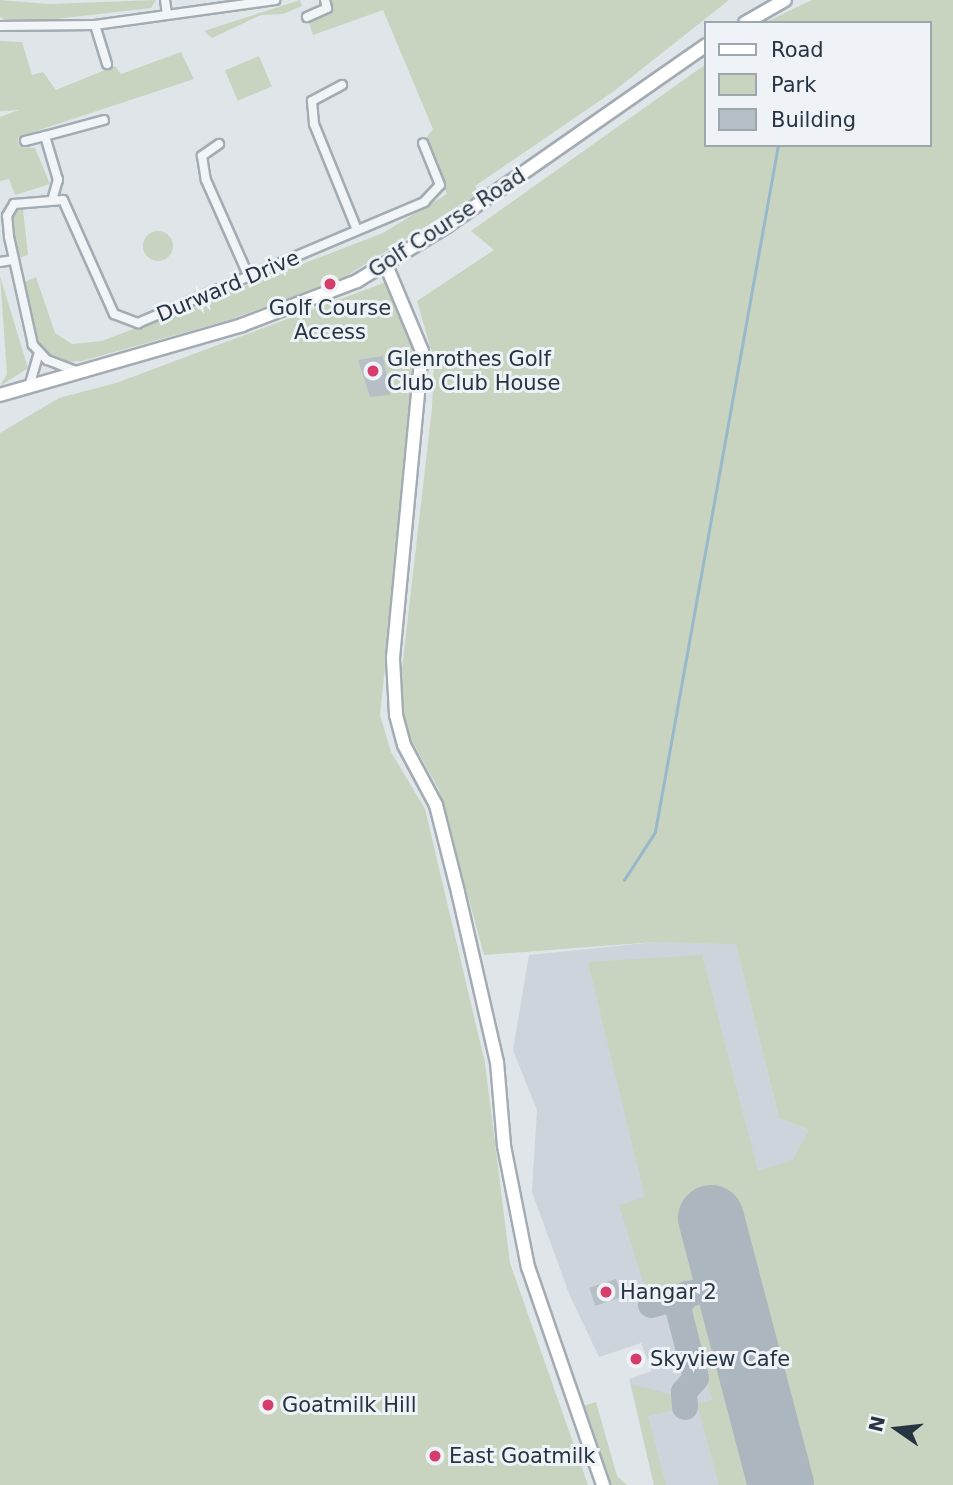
<!DOCTYPE html>
<style>
body{margin:0}
#map{position:relative;width:953px;height:1485px;overflow:hidden;background:#dfe5e9;font-family:"DejaVu Sans",sans-serif}
div>[style]{position:absolute}
.built>*{inset:0;background:#cdd4db}
.green>*{inset:0;background:#c8d4c0;transform-origin:0 0}
.round{border-radius:50%}
.stream>*{height:2.5px;margin:-1.25px;padding:0 1.25px;transform-origin:1.25px;border-radius:1.25px;background:#98b8cb}
.taxiway>*{height:26px;margin:-13px;padding:0 13px;transform-origin:13px;border-radius:13px;background:#acb6be}
.runway>*{height:66px;margin:-33px;padding:0 33px;transform-origin:33px;border-radius:33px;background:#acb6be}
.building>*{inset:0;background:#b6bec6;transform-origin:0 0}
.roads{filter:drop-shadow(2px 0 #a4acb3) drop-shadow(-2px 0 #a4acb3) drop-shadow(0 2px #a4acb3) drop-shadow(0 -2px #a4acb3)}
.street>*{height:8px;margin:-4px;padding:0 4px;transform-origin:4px;border-radius:4px;background:#f2f5f7}
.secondary>*{height:12px;margin:-6px;padding:0 6px;transform-origin:6px;border-radius:6px;background:#fff}
.dots>*{width:19px;height:19px;translate:-50% -50%;box-sizing:border-box;border:4px solid #eff3f7;border-radius:50%}
span{translate:-50% -50%;white-space:nowrap;text-align:center;line-height:1.15;-webkit-text-stroke:6px #eff3f7;paint-order:stroke}
.street-label{font-size:21px;color:#273441}
.poi-label{font-size:21px;color:#273441}
.left{translate:0 -50%;text-align:left}
.legend{position:absolute;left:704px;top:21px;width:228px;height:126px;box-sizing:border-box;background:#eff3f7;border:2px solid #9fa7ae;margin:0;padding:9px 12px;list-style:none;font-size:21px;color:#273441}
.legend li{display:flex;align-items:center;gap:14px;height:35px}
.legend b{width:35px;border:2px solid #9fa7ae}
.north{position:absolute;left:862px;top:1394px;width:70px;height:70px;-webkit-text-stroke:5px #eff3f7;paint-order:stroke;rotate:284deg;font-size:19px;font-weight:700;line-height:28px;text-align:center;color:#273441}
.north::after{content:'';display:block;margin:auto;width:24px;height:32px;background:#273441;clip-path:polygon(50% 0,100% 100%,50% 72%,0 100%)}
</style>
<div id="map">
<div class="built">
<i style="clip-path:polygon(655px 942px,736px 943px,779px 1118px,809px 1130px,953px 1485px,654px 1485px,629px 1379px,652px 1371px,641px 1343px,599px 1357px,570px 1296px,532px 1192px,537px 1110px,513px 1050px,529px 955px)"></i>
</div>
<div class="green">
<i style="clip-path:polygon(0 0,49px 4px,156px 0,151px 8px,12px 24px,0 17px)"></i>
<i style="clip-path:polygon(300px 0,302px 6px,283px 14px,261px 15px,212px 38px,204px 31px)"></i>
<i style="clip-path:polygon(325px 0,729px 0,614px 91px,475px 186px,479px 193px,345px 277px,229px 320px,82px 361px,65px 362px,40px 350px,16px 286px,36px 277px,55px 333px,72px 344px,102px 341px,383px 233px,447px 194px,426px 138px,433px 129px,383px 10px,313px 35px,307px 17px,327px 8px)"></i>
<i style="clip-path:polygon(812px 0,953px 0,953px 1485px,798px 1485px,739px 1260px,745px 1253px,735px 1211px,701px 1220px,712px 1263px,707px 1280px,649px 1301px,619px 1205px,645px 1197px,588px 962px,702px 955px,758px 1171px,793px 1160px,809px 1130px,779px 1118px,736px 944px,655px 942px,484px 955px,439px 790px,406px 730px,399px 695px,432px 408px,434px 360px,417px 301px,494px 250px,471px 231px,706px 64px,706px 145px,930px 145px,930px 23px,764px 23px)"></i>
<i style="clip-path:polygon(0 41px,22px 42px,32px 75px,43px 72px,56px 90px,115px 66px,121px 74px,181px 52px,194px 79px,18px 137px,19px 147px,35px 148px,50px 184px,15px 195px,9px 179px,0 181px,0 117px,19px 110px,0 111px)"></i>
<i style="left:259px;top:56px;width:33px;height:37px;rotate:67deg"></i>
<i style="clip-path:polygon(22px 201px,28px 255px,12px 260px,7px 224px,14px 204px)"></i>
<i class="round" style="left:143px;top:231px;width:30px;height:30px"></i>
<i style="clip-path:polygon(0 276px,28px 368px,0 386px,7px 374px)"></i>
<i style="clip-path:polygon(386px 282px,412px 348px,414px 386px,380px 715px,391px 752px,425px 809px,485px 1063px,510px 1263px,588px 1485px,0 1485px,0 433px,59px 398px,116px 383px)"></i>
<i style="clip-path:polygon(708px 1296px,723px 1307px,771px 1485px,719px 1485px,697px 1403px,712px 1400px,688px 1309px,692px 1299px)"></i>
<i style="clip-path:polygon(631px 1384px,678px 1396px,681px 1408px,648px 1416px,666px 1485px,654px 1485px)"></i>
<i style="clip-path:polygon(596px 1402px,617px 1476px,627px 1485px,608px 1485px,583px 1406px)"></i>
</div>
<div class="stream">
<i style="left:624px;top:880px;width:57px;rotate:-57.1deg"></i>
<i style="left:655px;top:832px;width:698px;rotate:-79.85deg"></i>
</div>
<div class="taxiway">
<i style="left:703px;top:1289px;width:17px;rotate:-40deg"></i>
<i style="left:716px;top:1278px;width:21px;rotate:-79deg"></i>
<i style="left:651px;top:1305px;width:62px;rotate:-15.8deg"></i>
<i style="left:711px;top:1288px;width:18px;rotate:27deg"></i>
<i style="left:727px;top:1296px;width:18px;rotate:63deg"></i>
<i style="left:685px;top:1407px;width:15px;rotate:-94deg"></i>
<i style="left:684px;top:1392px;width:18px;rotate:-49deg"></i>
<i style="left:696px;top:1378px;width:72px;rotate:-104.4deg"></i>
<i style="left:678px;top:1308px;width:17px;rotate:-57deg"></i>
<i style="left:780px;top:1485px;width:3px;rotate:-90deg"></i>
</div>
<div class="runway">
<i style="left:711px;top:1218px;width:276px;rotate:75.3deg"></i>
</div>
<div class="building">
<i style="clip-path:polygon(383px 356px,390px 395px,370px 397px,358px 360px)"></i>
<i style="left:616px;top:1279px;width:19px;height:28px;rotate:72deg"></i>
</div>
<div class="roads">
<div class="street">
<i style="left:165px;top:0;width:15px;rotate:82deg"></i>
<i style="left:307px;top:17px;width:22px;rotate:-24deg"></i>
<i style="left:327px;top:8px;width:8px;rotate:-104deg"></i>
<i style="left:95px;top:25px;width:41px;rotate:72.9deg"></i>
<i style="left:0;top:26px;width:95px;rotate:-0.6deg"></i>
<i style="left:95px;top:25px;width:182px;rotate:-7.9deg"></i>
<i style="left:342px;top:85px;width:34px;rotate:152deg"></i>
<i style="left:312px;top:101px;width:23px;rotate:85deg"></i>
<i style="left:314px;top:124px;width:114px;rotate:67.9deg"></i>
<i style="left:25px;top:141px;width:21px;rotate:-14deg"></i>
<i style="left:219px;top:144px;width:21px;rotate:145deg"></i>
<i style="left:202px;top:156px;width:24px;rotate:81deg"></i>
<i style="left:206px;top:180px;width:106px;rotate:66.1deg"></i>
<i style="left:53px;top:197px;width:18px;rotate:-74deg"></i>
<i style="left:58px;top:180px;width:46px;rotate:-106.5deg"></i>
<i style="left:45px;top:136px;width:61px;rotate:-15.2deg"></i>
<i style="left:0;top:262px;width:12px;rotate:-9deg"></i>
<i style="left:76px;top:371px;width:31px;rotate:-159deg"></i>
<i style="left:47px;top:360px;width:21px;rotate:-133deg"></i>
<i style="left:33px;top:345px;width:111px;rotate:-102.5deg"></i>
<i style="left:9px;top:237px;width:21px;rotate:-95deg"></i>
<i style="left:7px;top:216px;width:14px;rotate:-60deg"></i>
<i style="left:14px;top:204px;width:49px;rotate:-4.7deg"></i>
<i style="left:63px;top:200px;width:125px;rotate:65.9deg"></i>
<i style="left:114px;top:314px;width:26px;rotate:21deg"></i>
<i style="left:138px;top:323px;width:311px;rotate:-22.9deg"></i>
<i style="left:424px;top:202px;width:23px;rotate:-47deg"></i>
<i style="left:440px;top:185px;width:45px;rotate:-112deg"></i>
<i style="left:29px;top:387px;width:35px;rotate:-74deg"></i>
</div>
<div class="secondary">
<i style="left:745px;top:23px;width:46px;rotate:-29.9deg"></i>
<i style="left:386px;top:265px;width:93px;rotate:67.3deg"></i>
<i style="left:422px;top:351px;width:309px;rotate:95.4deg"></i>
<i style="left:393px;top:659px;width:56px;rotate:86.9deg"></i>
<i style="left:396px;top:715px;width:31px;rotate:75deg"></i>
<i style="left:404px;top:745px;width:68px;rotate:61.9deg"></i>
<i style="left:436px;top:805px;width:90px;rotate:75.8deg"></i>
<i style="left:458px;top:892px;width:174px;rotate:77.1deg"></i>
<i style="left:497px;top:1062px;width:84px;rotate:85.2deg"></i>
<i style="left:504px;top:1146px;width:123px;rotate:78.8deg"></i>
<i style="left:528px;top:1267px;width:231px;rotate:71deg"></i>
<i style="left:0;top:395px;width:252px;rotate:-16.1deg"></i>
<i style="left:242px;top:325px;width:123px;rotate:-20.9deg"></i>
<i style="left:357px;top:281px;width:105px;rotate:-31.4deg"></i>
<i style="left:447px;top:226px;width:316px;rotate:-34.9deg"></i>
</div>
</div>
<div class="dots">
<i style="left:330px;top:284px;background:#d63d6a"></i>
<i style="left:373px;top:371px;background:#d63d6a"></i>
<i style="left:606px;top:1292px;background:#d63d6a"></i>
<i style="left:636px;top:1359px;background:#d63d6a"></i>
<i style="left:268px;top:1405px;background:#d63d6a"></i>
<i style="left:435px;top:1456px;background:#d63d6a"></i>
</div>
<div class="street-label">
<span style="left:447px;top:223px;rotate:-33deg">Golf Course Road</span>
<span style="left:228px;top:286px;rotate:-23deg">Durward Drive</span>
</div>
<div class="poi-label">
<span style="left:330px;top:320px">Golf Course<br>Access</span>
<span class="left" style="left:387px;top:371px">Glenrothes Golf<br>Club Club House</span>
<span class="left" style="left:620px;top:1292px">Hangar 2</span>
<span class="left" style="left:650px;top:1359px">Skyview Cafe</span>
<span class="left" style="left:282px;top:1405px">Goatmilk Hill</span>
<span class="left" style="left:449px;top:1456px">East Goatmilk</span>
</div>
<ul class="legend">
<li><b style="height:9px;background:#fff"></b>Road</li>
<li><b style="height:19px;background:#c8d4c0"></b>Park</li>
<li><b style="height:19px;background:#b6bec6"></b>Building</li>
</ul>
<div class="north">N</div>
</div>
